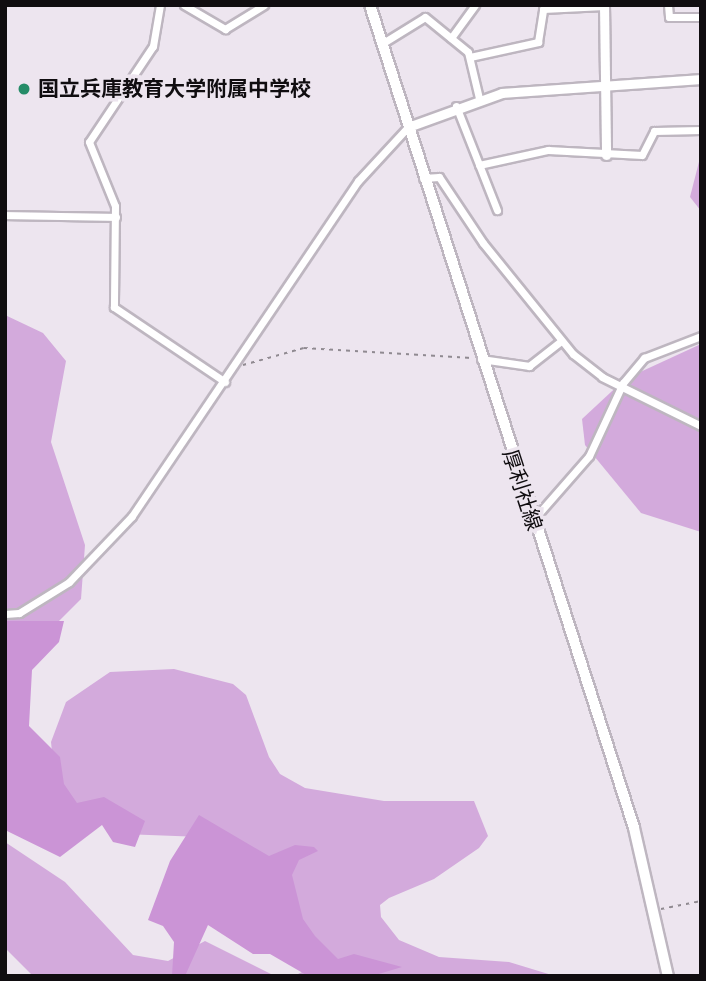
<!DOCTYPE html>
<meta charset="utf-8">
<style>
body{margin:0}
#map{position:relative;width:706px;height:981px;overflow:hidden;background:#ede5ef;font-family:Jost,"Noto Sans JP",sans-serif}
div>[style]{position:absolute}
.green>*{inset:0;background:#d3aadc}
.water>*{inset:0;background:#cb94d6}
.path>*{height:2px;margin-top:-1px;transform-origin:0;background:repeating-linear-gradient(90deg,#908a91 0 3.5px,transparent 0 8.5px)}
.roads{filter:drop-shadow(2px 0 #beb6c0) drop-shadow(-2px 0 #beb6c0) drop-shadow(0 2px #beb6c0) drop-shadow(0 -2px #beb6c0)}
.minor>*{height:7px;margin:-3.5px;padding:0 3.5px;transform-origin:3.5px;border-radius:3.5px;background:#fff}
.tertiary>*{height:9px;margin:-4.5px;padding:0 4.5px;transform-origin:4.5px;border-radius:4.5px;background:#fff}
.secondary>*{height:10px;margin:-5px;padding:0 5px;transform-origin:5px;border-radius:5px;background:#fff}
.dots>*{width:19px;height:19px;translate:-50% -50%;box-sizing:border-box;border:4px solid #ede5ef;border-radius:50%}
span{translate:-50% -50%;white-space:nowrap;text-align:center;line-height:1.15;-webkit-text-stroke:7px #ede5ef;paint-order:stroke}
.poi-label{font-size:21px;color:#100d10;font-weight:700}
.left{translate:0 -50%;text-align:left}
.street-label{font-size:21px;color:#100d10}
.frame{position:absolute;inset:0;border:7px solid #100d10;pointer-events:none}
</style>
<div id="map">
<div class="green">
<i style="clip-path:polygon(701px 154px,701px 211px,690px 197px)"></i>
<i style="clip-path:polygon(5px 315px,43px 333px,66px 361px,51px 442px,85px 545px,81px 599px,49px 631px,5px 641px)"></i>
<i style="clip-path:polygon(701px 344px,701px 532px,641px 513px,585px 445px,582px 419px,625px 379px)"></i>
<i style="clip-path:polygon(174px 669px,233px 684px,246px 695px,269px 757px,280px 774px,305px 788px,384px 801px,474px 801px,488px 836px,479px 848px,434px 879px,389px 898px,380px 905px,381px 917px,399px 940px,439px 957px,509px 962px,555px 976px,294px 976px,304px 971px,202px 837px,123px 834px,73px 807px,54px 772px,51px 742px,66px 702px,110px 672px)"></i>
<i style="clip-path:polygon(5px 842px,65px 882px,133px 955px,168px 961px,205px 941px,275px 976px,33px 976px,5px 948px)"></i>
</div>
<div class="water">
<i style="clip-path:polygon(5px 621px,64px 621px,59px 642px,32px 670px,29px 726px,60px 757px,64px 784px,77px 803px,104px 797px,145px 821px,135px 847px,113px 842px,102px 825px,60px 857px,5px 830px)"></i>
<i style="clip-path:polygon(199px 815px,269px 856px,295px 845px,314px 847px,318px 851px,299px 860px,292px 875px,303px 919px,315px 936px,338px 959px,354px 954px,402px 967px,372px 976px,308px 976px,270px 954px,253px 954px,208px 925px,185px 976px,172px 976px,174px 942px,163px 926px,148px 920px,170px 861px)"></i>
</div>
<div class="path">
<i style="left:243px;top:365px;width:63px;rotate:-15.6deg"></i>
<i style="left:304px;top:348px;width:168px;rotate:3.4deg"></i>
<i style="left:661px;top:909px;width:41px;rotate:-11.3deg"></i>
</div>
<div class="roads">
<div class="minor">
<i style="left:160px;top:5px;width:42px;rotate:99.7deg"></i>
<i style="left:153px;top:46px;width:115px;rotate:123.7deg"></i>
<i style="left:89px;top:142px;width:69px;rotate:67.9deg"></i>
<i style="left:115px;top:206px;width:101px;rotate:90.6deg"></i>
<i style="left:114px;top:307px;width:134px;rotate:34deg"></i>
<i style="left:184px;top:5px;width:48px;rotate:30.3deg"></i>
<i style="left:225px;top:29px;width:46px;rotate:-31.6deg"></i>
<i style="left:668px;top:5px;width:12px;rotate:85deg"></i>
<i style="left:669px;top:17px;width:32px"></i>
<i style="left:451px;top:38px;width:41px;rotate:-54deg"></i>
<i style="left:383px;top:43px;width:49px;rotate:-31.8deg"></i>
<i style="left:425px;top:17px;width:55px;rotate:39.1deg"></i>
<i style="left:468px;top:52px;width:47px;rotate:76.6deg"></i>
<i style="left:470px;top:57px;width:70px;rotate:-12.4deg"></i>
<i style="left:538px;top:42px;width:33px;rotate:-81deg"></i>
<i style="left:543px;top:9px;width:61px;rotate:-2.8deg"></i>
<i style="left:456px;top:106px;width:112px;rotate:68.5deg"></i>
<i style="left:479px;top:165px;width:71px;rotate:-12.3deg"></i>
<i style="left:548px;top:150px;width:94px;rotate:3deg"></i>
<i style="left:642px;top:155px;width:27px;rotate:-63deg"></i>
<i style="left:654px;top:131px;width:47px;rotate:-1.2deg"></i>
<i style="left:423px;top:178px;width:16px;rotate:-4deg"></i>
<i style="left:439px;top:177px;width:79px;rotate:56.3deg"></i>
<i style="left:483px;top:243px;width:143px;rotate:51deg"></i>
<i style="left:573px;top:354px;width:37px;rotate:38deg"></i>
<i style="left:602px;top:377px;width:110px;rotate:26.3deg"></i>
<i style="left:5px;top:215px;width:111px;rotate:1deg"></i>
<i style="left:481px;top:359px;width:49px;rotate:8.3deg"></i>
<i style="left:529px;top:366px;width:39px;rotate:-38deg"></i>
<i style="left:533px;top:520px;width:85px;rotate:-48.8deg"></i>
<i style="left:589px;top:456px;width:81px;rotate:-65deg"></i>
<i style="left:623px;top:383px;width:33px;rotate:-50deg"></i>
<i style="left:644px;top:358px;width:61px;rotate:-21.1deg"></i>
<i style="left:5px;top:614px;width:14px;rotate:-4deg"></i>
<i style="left:19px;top:613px;width:59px;rotate:-31.8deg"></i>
<i style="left:69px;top:582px;width:91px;rotate:-46.3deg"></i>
<i style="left:132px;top:516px;width:404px;rotate:-56deg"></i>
<i style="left:358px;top:181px;width:74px;rotate:-47.2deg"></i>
</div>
<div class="tertiary">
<i style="left:604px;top:5px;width:150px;rotate:89.2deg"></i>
<i style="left:408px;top:127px;width:100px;rotate:-19.9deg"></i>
<i style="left:502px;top:93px;width:199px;rotate:-4deg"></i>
</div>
<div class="secondary">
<i style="left:370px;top:5px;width:864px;rotate:72.21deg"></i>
<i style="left:634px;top:828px;width:152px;rotate:77.1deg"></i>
</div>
</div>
<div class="dots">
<i style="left:24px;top:89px;background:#258c68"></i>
</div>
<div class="poi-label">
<span class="left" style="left:38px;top:89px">国立兵庫教育大学附属中学校</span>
</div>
<div class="street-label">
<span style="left:522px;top:490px;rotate:72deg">厚利社線</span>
</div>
<div class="frame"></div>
</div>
